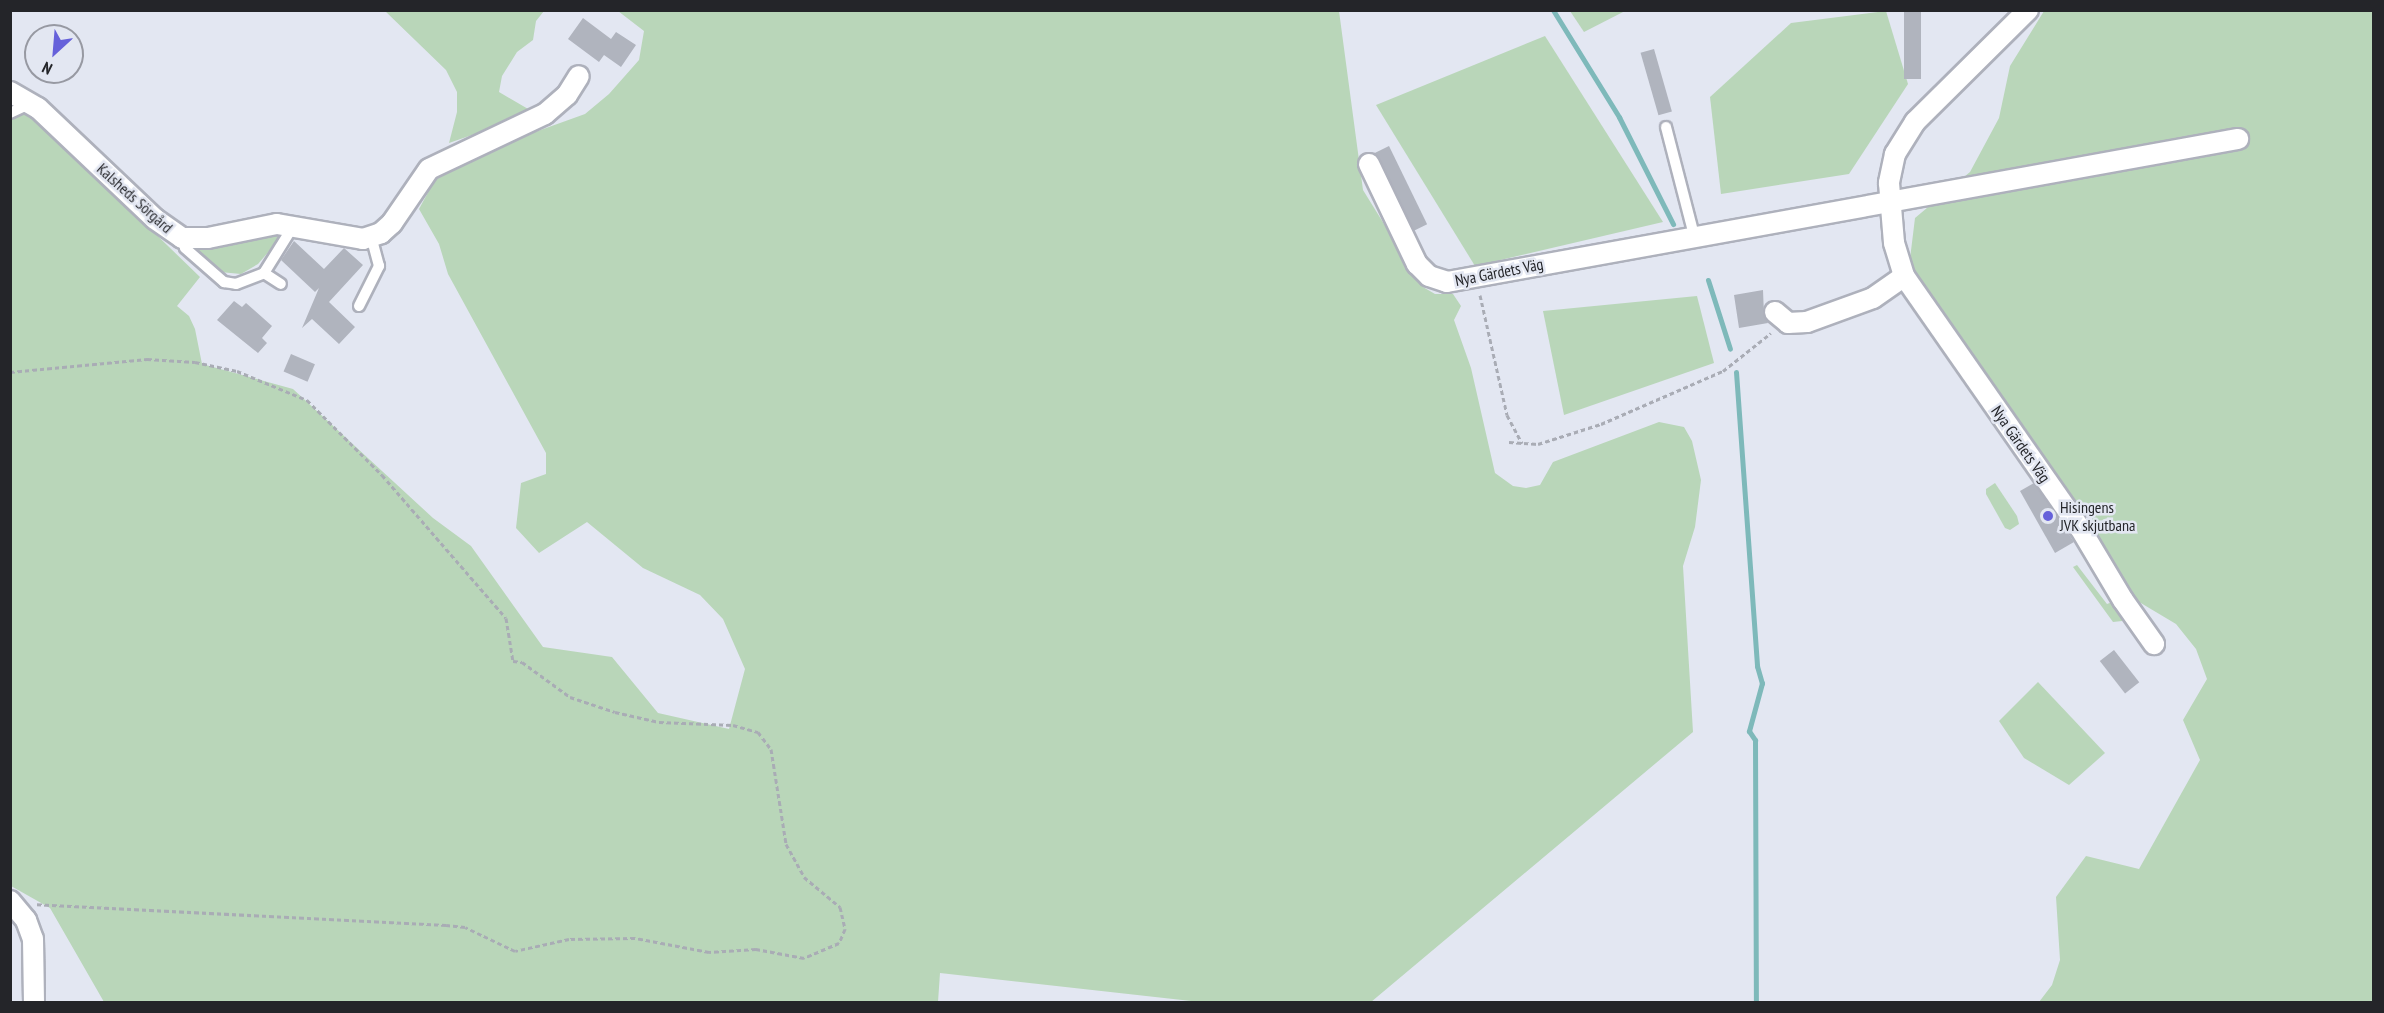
<!DOCTYPE html>
<meta charset="utf-8">
<style>
body{margin:0}
#map{position:relative;width:2384px;height:1013px;overflow:hidden;background:#e3e7f2;font-family:"PT Sans Narrow",sans-serif}
div>[style]{position:absolute}
.green>*{inset:0;background:#b9d6b9}
.stream>*{height:5px;margin:-2.5px;padding:0 2.5px;transform-origin:2.5px;border-radius:2.5px;background:#7eb9ba}
.building>*{inset:0;background:#b0b4be;transform-origin:0 0}
.path>*{height:3px;margin-top:-1.5px;transform-origin:0;background:repeating-linear-gradient(90deg,#a9acb5 0 4.5px,transparent 0 7.5px)}
.roads{filter:drop-shadow(2px 0 #aeb1bc) drop-shadow(-2px 0 #aeb1bc) drop-shadow(0 2px #aeb1bc) drop-shadow(0 -2px #aeb1bc)}
.service>*{height:10px;margin:-5px;padding:0 5px;transform-origin:5px;border-radius:5px;background:#fff}
.minor>*{height:20px;margin:-10px;padding:0 10px;transform-origin:10px;border-radius:10px;background:#fff}
.dots>*{width:16px;height:16px;translate:-50% -50%;box-sizing:border-box;border:3px solid #e3e7f2;border-radius:50%}
span{translate:-50% -50%;white-space:nowrap;text-align:center;line-height:1.15;-webkit-text-stroke:5px #e3e7f2;paint-order:stroke}
.street-label{font-size:16px;color:#242529}
.poi-label{font-size:16px;color:#242529}
.left{translate:0 -50%;text-align:left}
.frame{position:absolute;inset:0;border:12px solid #242529;pointer-events:none}
.north{position:absolute;left:24px;top:24px;width:60px;height:60px;box-sizing:border-box;background:#e3e7f2;border:2px solid #9799a2;border-radius:50%;rotate:206deg;font-size:16px;font-weight:700;line-height:24px;text-align:center;color:#242529}
.north::after{content:'';display:block;margin:auto;width:21px;height:27px;background:#6661da;clip-path:polygon(50% 0,100% 100%,50% 72%,0 100%)}
</style>
<div id="map">
<div class="green">
<i style="clip-path:polygon(385px 11px,544px 11px,536px 21px,533px 40px,517px 52px,502px 76px,499px 92px,535px 113px,449px 143px,457px 112px,457px 92px,446px 70px)"></i>
<i style="clip-path:polygon(618px 11px,1339px 11px,1363px 190px,1423px 287px,1435px 294px,1453px 294px,1461px 306px,1454px 320px,1471px 368px,1495px 473px,1513px 486px,1526px 488px,1540px 485px,1553px 462px,1659px 422px,1684px 427px,1692px 441px,1701px 480px,1695px 527px,1683px 566px,1693px 732px,1371px 1002px,1200px 1002px,940px 973px,938px 1002px,104px 1002px,50px 908px,11px 886px,10px 100px,38px 120px,200px 277px,177px 306px,189px 316px,195px 329px,202px 364px,293px 389px,433px 518px,471px 546px,543px 647px,612px 657px,658px 713px,729px 729px,745px 669px,723px 619px,700px 595px,643px 568px,587px 522px,539px 553px,516px 528px,521px 483px,546px 474px,546px 453px,448px 274px,439px 244px,419px 209px,443px 165px,585px 114px,609px 94px,639px 60px,644px 31px)"></i>
<i style="clip-path:polygon(1570px 11px,1625px 11px,1584px 32px)"></i>
<i style="clip-path:polygon(1886px 11px,1908px 84px,1849px 174px,1721px 194px,1710px 97px,1791px 23px)"></i>
<i style="clip-path:polygon(2044px 11px,2373px 11px,2373px 1002px,2039px 1002px,2052px 985px,2060px 960px,2056px 897px,2086px 856px,2139px 869px,2200px 760px,2183px 720px,2207px 679px,2196px 649px,2176px 624px,2124px 593px,2077px 503px,2020px 430px,1909px 267px,1915px 218px,1970px 172px,1999px 118px,2010px 66px)"></i>
<i style="clip-path:polygon(1545px 36px,1663px 222px,1475px 266px,1376px 105px)"></i>
<i style="clip-path:polygon(274px 229px,283px 235px,258px 264px,241px 274px,220px 272px,196px 251px)"></i>
<i style="clip-path:polygon(1697px 296px,1714px 363px,1564px 415px,1543px 311px)"></i>
<i style="clip-path:polygon(1995px 483px,2017px 516px,2019px 524px,2010px 530px,2005px 528px,1986px 494px,1986px 489px)"></i>
<i style="clip-path:polygon(2077px 565px,2107px 604px,2115px 601px,2125px 614px,2122px 621px,2113px 622px,2073px 567px)"></i>
<i style="clip-path:polygon(2038px 682px,2105px 753px,2069px 785px,2024px 758px,1999px 721px)"></i>
</div>
<div class="stream">
<i style="left:1553px;top:10px;width:126px;rotate:58.3deg"></i>
<i style="left:1619px;top:117px;width:120px;rotate:63.2deg"></i>
<i style="left:1708px;top:280px;width:72px;rotate:72.3deg"></i>
<i style="left:1736px;top:372px;width:295px;rotate:85.9deg"></i>
<i style="left:1757px;top:666px;width:18px;rotate:74deg"></i>
<i style="left:1762px;top:683px;width:50px;rotate:105.2deg"></i>
<i style="left:1749px;top:731px;width:11px;rotate:56deg"></i>
<i style="left:1755px;top:740px;width:262px;rotate:89.8deg"></i>
</div>
<div class="building">
<i style="left:1904px;top:10px;width:17px;height:69px"></i>
<i style="clip-path:polygon(583px 18px,611px 39px,616px 32px,636px 45px,621px 67px,604px 55px,599px 62px,568px 39px)"></i>
<i style="left:1654px;top:49px;width:65px;height:14px;rotate:74deg"></i>
<i style="left:1389px;top:146px;width:87px;height:17px;rotate:64deg"></i>
<i style="clip-path:polygon(294px 241px,324px 269px,344px 248px,363px 265px,329px 302px,355px 327px,339px 344px,312px 319px,302px 328px,319px 288px,315px 292px,281px 260px)"></i>
<i style="clip-path:polygon(1763px 290px,1764px 315px,1768px 323px,1739px 328px,1734px 295px)"></i>
<i style="clip-path:polygon(234px 301px,242px 307px,246px 303px,272px 326px,262px 338px,267px 343px,258px 353px,217px 320px)"></i>
<i style="left:291px;top:354px;width:26px;height:19px;rotate:23deg"></i>
<i style="clip-path:polygon(2034px 483px,2074px 542px,2055px 553px,2020px 491px)"></i>
<i style="left:2114px;top:650px;width:41px;height:18px;rotate:52deg"></i>
</div>
<div class="path">
<i style="left:1480px;top:295px;width:123px;rotate:77.3deg"></i>
<i style="left:1507px;top:415px;width:32px;rotate:62deg"></i>
<i style="left:10px;top:372px;width:138px;rotate:-5.4deg"></i>
<i style="left:147px;top:359px;width:48px;rotate:3.6deg"></i>
<i style="left:195px;top:362px;width:43px;rotate:12.1deg"></i>
<i style="left:237px;top:371px;width:76px;rotate:22.5deg"></i>
<i style="left:307px;top:400px;width:106px;rotate:45deg"></i>
<i style="left:382px;top:475px;width:189px;rotate:49.1deg"></i>
<i style="left:506px;top:618px;width:44px;rotate:80.8deg"></i>
<i style="left:513px;top:661px;width:9px;rotate:6deg"></i>
<i style="left:522px;top:662px;width:59px;rotate:36.1deg"></i>
<i style="left:570px;top:697px;width:47px;rotate:18.4deg"></i>
<i style="left:615px;top:712px;width:45px;rotate:12.8deg"></i>
<i style="left:659px;top:722px;width:74px;rotate:2.3deg"></i>
<i style="left:733px;top:725px;width:26px;rotate:16deg"></i>
<i style="left:758px;top:732px;width:21px;rotate:53deg"></i>
<i style="left:771px;top:749px;width:96px;rotate:81deg"></i>
<i style="left:786px;top:844px;width:38px;rotate:61deg"></i>
<i style="left:804px;top:877px;width:47px;rotate:39.8deg"></i>
<i style="left:840px;top:907px;width:23px;rotate:77deg"></i>
<i style="left:845px;top:929px;width:15px;rotate:113deg"></i>
<i style="left:839px;top:943px;width:38px;rotate:157deg"></i>
<i style="left:804px;top:958px;width:49px;rotate:-169.4deg"></i>
<i style="left:756px;top:949px;width:47px;rotate:176.3deg"></i>
<i style="left:709px;top:952px;width:75px;rotate:-169.3deg"></i>
<i style="left:635px;top:938px;width:66px;rotate:179.1deg"></i>
<i style="left:569px;top:939px;width:55px;rotate:167.5deg"></i>
<i style="left:515px;top:951px;width:55px;rotate:-154.4deg"></i>
<i style="left:465px;top:927px;width:19px;rotate:-174deg"></i>
<i style="left:446px;top:925px;width:410px;rotate:-177.1deg"></i>
<i style="left:1509px;top:442px;width:29px;rotate:4deg"></i>
<i style="left:1538px;top:444px;width:66px;rotate:-17.6deg"></i>
<i style="left:1601px;top:424px;width:133px;rotate:-23.5deg"></i>
<i style="left:1723px;top:371px;width:61px;rotate:-38.4deg"></i>
</div>
<div class="roads">
<div class="service">
<i style="left:10px;top:113px;width:23px;rotate:-25deg"></i>
<i style="left:1666px;top:127px;width:112px;rotate:75.5deg"></i>
<i style="left:182px;top:238px;width:10px;rotate:73deg"></i>
<i style="left:185px;top:248px;width:52px;rotate:41.1deg"></i>
<i style="left:224px;top:282px;width:12px;rotate:9deg"></i>
<i style="left:236px;top:284px;width:30px;rotate:-21deg"></i>
<i style="left:264px;top:273px;width:20px;rotate:33deg"></i>
<i style="left:264px;top:273px;width:57px;rotate:-58deg"></i>
<i style="left:359px;top:306px;width:45px;rotate:-63.4deg"></i>
<i style="left:379px;top:266px;width:30px;rotate:-105deg"></i>
</div>
<div class="minor">
<i style="left:2028px;top:10px;width:159px;rotate:135.3deg"></i>
<i style="left:1915px;top:122px;width:38px;rotate:122deg"></i>
<i style="left:1895px;top:154px;width:30px;rotate:102deg"></i>
<i style="left:1889px;top:183px;width:60px;rotate:85.2deg"></i>
<i style="left:1894px;top:243px;width:34px;rotate:73deg"></i>
<i style="left:1904px;top:276px;width:307px;rotate:55.1deg"></i>
<i style="left:2080px;top:528px;width:84px;rotate:59.2deg"></i>
<i style="left:2123px;top:600px;width:54px;rotate:54.8deg"></i>
<i style="left:10px;top:92px;width:32px;rotate:30deg"></i>
<i style="left:38px;top:108px;width:161px;rotate:43.5deg"></i>
<i style="left:155px;top:219px;width:33px;rotate:35deg"></i>
<i style="left:182px;top:238px;width:26px"></i>
<i style="left:208px;top:238px;width:70px;rotate:-11.5deg"></i>
<i style="left:277px;top:224px;width:87px;rotate:9.9deg"></i>
<i style="left:363px;top:239px;width:19px;rotate:-18deg"></i>
<i style="left:381px;top:233px;width:15px;rotate:-42deg"></i>
<i style="left:392px;top:223px;width:65px;rotate:-55.6deg"></i>
<i style="left:429px;top:169px;width:128px;rotate:-25.4deg"></i>
<i style="left:545px;top:114px;width:29px;rotate:-41deg"></i>
<i style="left:567px;top:95px;width:22px;rotate:-58deg"></i>
<i style="left:1369px;top:164px;width:111px;rotate:64.4deg"></i>
<i style="left:1417px;top:264px;width:17px;rotate:45deg"></i>
<i style="left:1429px;top:276px;width:19px;rotate:18deg"></i>
<i style="left:1447px;top:282px;width:804px;rotate:-10.25deg"></i>
<i style="left:1775px;top:312px;width:17px;rotate:40deg"></i>
<i style="left:1788px;top:323px;width:19px;rotate:-3deg"></i>
<i style="left:1807px;top:322px;width:70px;rotate:-20deg"></i>
<i style="left:1873px;top:298px;width:38px;rotate:-35deg"></i>
<i style="left:10px;top:901px;width:25px;rotate:50deg"></i>
<i style="left:26px;top:920px;width:20px;rotate:70deg"></i>
<i style="left:33px;top:939px;width:63px;rotate:89.1deg"></i>
</div>
</div>
<div class="dots">
<i style="left:2048px;top:516px;background:#6661da"></i>
</div>
<div class="street-label">
<span style="left:135px;top:198px;rotate:42deg">Kalsheds Sörgård</span>
<span style="left:1499px;top:272px;rotate:-11deg">Nya Gärdets Väg</span>
<span style="left:2021px;top:444px;rotate:55deg">Nya Gärdets Väg</span>
</div>
<div class="poi-label">
<span class="left" style="left:2060px;top:516px">Hisingens<br>JVK skjutbana</span>
</div>
<div class="frame"></div>
<div class="north">N</div>
</div>
